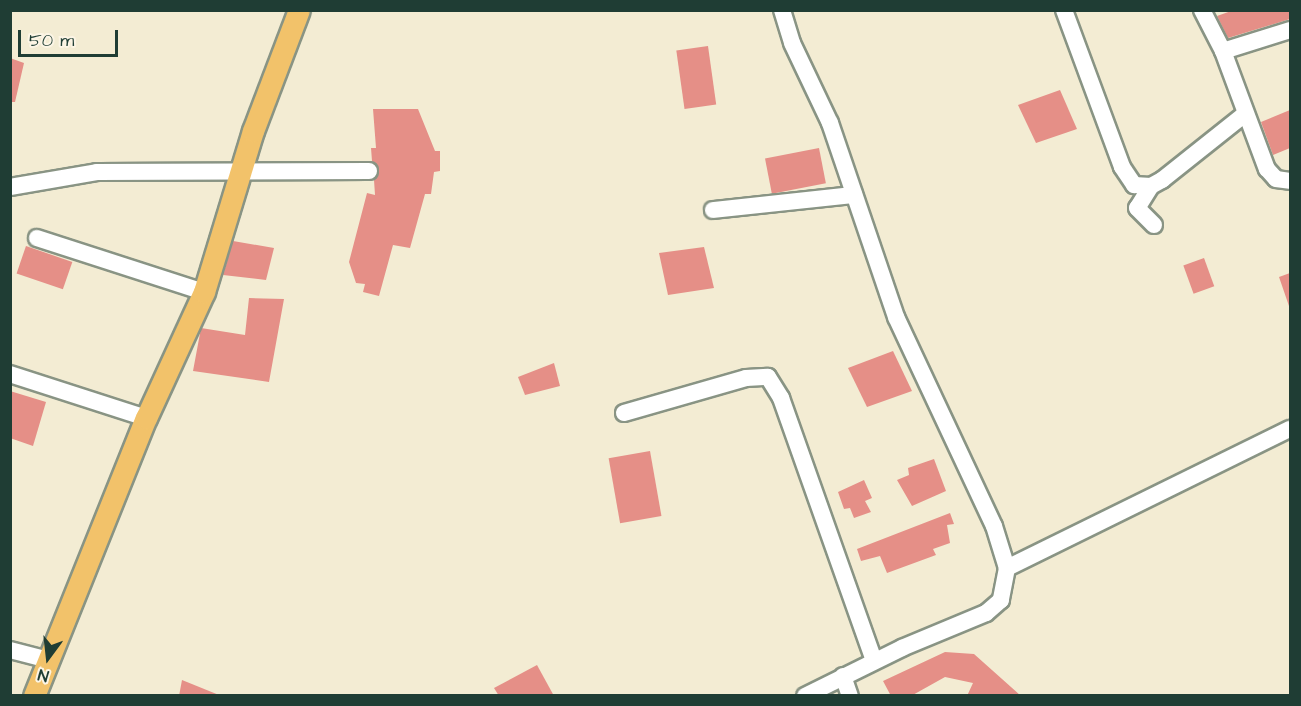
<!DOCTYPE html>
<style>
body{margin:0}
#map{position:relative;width:1301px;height:706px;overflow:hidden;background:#f3ecd3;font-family:"Architects Daughter",sans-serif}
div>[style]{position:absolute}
.building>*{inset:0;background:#e58f87;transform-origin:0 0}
.roads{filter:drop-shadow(2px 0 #899484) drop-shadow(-2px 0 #899484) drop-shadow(0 2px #899484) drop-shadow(0 -2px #899484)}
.minor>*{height:16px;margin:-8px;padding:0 8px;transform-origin:8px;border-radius:8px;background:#fff}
.major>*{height:21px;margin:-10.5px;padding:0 10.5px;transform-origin:10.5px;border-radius:10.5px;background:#f2c26a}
span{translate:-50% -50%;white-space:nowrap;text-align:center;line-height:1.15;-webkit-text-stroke:6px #fcf5e5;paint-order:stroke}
.frame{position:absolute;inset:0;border:12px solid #1f3d34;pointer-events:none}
.north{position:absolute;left:18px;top:628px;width:60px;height:60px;-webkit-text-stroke:4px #fcf5e5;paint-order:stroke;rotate:195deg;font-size:16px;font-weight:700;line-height:24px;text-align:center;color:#1f3d34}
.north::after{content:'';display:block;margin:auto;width:21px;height:27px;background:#1f3d34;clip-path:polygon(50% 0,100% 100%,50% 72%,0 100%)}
.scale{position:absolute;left:18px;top:30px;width:100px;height:27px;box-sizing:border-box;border:3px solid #1f3d34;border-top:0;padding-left:8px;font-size:18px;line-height:21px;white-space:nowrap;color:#1f3d34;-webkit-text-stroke:4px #fcf5e5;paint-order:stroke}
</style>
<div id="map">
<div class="building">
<i style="clip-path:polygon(1234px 10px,1290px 10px,1290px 19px,1228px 38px,1217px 16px)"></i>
<i style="left:708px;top:46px;width:59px;height:32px;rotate:82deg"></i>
<i style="clip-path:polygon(10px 58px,24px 63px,15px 102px,10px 102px)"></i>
<i style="clip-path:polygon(1060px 90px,1077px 129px,1036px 143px,1018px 105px)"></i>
<i style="clip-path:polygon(373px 109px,418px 109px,435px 151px,440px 151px,440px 171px,434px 172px,431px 194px,425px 194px,410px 248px,393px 245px,379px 296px,363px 292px,365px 284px,356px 283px,349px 262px,367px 193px,375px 195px,374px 180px,379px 172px,372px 161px,371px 148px,376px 148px)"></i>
<i style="clip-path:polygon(1290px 110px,1290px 148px,1273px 155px,1261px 122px)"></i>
<i style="left:819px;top:148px;width:36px;height:55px;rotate:79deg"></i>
<i style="clip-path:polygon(233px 241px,274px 248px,266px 280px,223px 275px)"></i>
<i style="left:26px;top:246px;width:49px;height:29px;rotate:19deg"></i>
<i style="clip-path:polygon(704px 247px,714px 288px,668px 295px,659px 253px)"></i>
<i style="left:1204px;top:258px;width:30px;height:22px;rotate:70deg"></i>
<i style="clip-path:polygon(1290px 273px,1290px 305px,1289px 306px,1279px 277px)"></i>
<i style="clip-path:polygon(249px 298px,284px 299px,269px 382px,193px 371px,201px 328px,245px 335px)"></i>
<i style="clip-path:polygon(893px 351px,912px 391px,867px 407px,848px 368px)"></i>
<i style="clip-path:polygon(554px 363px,560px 386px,525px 395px,518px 377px)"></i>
<i style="clip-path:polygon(10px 391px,46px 402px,33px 446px,10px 438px)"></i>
<i style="left:650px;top:451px;width:66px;height:42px;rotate:80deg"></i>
<i style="clip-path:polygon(934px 459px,946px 491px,912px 506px,897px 480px,909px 475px,908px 468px)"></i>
<i style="clip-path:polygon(864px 480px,872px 498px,865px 501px,871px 512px,854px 518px,850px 508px,844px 509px,838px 492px)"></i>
<i style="clip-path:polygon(950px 513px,954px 524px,947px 525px,950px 543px,933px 549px,936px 555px,887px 573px,880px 556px,861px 561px,857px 549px)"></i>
<i style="clip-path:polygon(945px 652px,974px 654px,1021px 696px,967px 696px,973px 683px,945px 677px,911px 696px,891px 696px,883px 681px)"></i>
<i style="clip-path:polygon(537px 665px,554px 696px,499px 696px,494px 688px)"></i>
<i style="clip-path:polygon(182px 680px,219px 695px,219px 696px,179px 696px)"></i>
</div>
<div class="roads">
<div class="minor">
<i style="left:782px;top:10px;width:34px;rotate:73deg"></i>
<i style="left:792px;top:43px;width:89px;rotate:64.6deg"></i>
<i style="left:830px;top:123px;width:205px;rotate:71.2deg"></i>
<i style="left:896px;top:317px;width:231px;rotate:64.9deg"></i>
<i style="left:994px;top:526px;width:44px;rotate:72.8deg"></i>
<i style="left:1007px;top:568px;width:33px;rotate:101deg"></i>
<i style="left:1001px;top:600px;width:20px;rotate:139deg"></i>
<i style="left:986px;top:613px;width:91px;rotate:157.4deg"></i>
<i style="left:902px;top:648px;width:108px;rotate:153.7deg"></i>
<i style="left:1064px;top:10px;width:167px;rotate:69.7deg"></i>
<i style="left:1122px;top:167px;width:22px;rotate:56deg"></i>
<i style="left:1134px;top:185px;width:17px;rotate:3deg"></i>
<i style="left:1151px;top:186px;width:13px;rotate:-29deg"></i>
<i style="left:1162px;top:180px;width:106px;rotate:-38.5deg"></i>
<i style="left:1202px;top:10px;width:46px;rotate:62.9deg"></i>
<i style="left:1223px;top:51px;width:70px;rotate:-17.4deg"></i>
<i style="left:1223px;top:51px;width:126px;rotate:69.6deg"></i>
<i style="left:1267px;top:169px;width:13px;rotate:48deg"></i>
<i style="left:1276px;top:179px;width:14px;rotate:8deg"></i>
<i style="left:1151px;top:186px;width:26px;rotate:122deg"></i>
<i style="left:1137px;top:208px;width:24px;rotate:45deg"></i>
<i style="left:10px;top:187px;width:88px;rotate:-9.8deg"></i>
<i style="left:97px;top:172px;width:272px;rotate:-0.2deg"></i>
<i style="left:713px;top:210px;width:142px;rotate:-6.1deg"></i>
<i style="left:37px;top:238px;width:176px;rotate:17.9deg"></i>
<i style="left:10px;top:374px;width:143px;rotate:17.9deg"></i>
<i style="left:624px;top:413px;width:127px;rotate:-16deg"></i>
<i style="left:746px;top:378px;width:22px;rotate:-3deg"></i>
<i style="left:768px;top:377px;width:25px;rotate:58deg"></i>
<i style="left:781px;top:398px;width:279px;rotate:70.5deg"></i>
<i style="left:1007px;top:568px;width:315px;rotate:-26.2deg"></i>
<i style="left:10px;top:650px;width:40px;rotate:14.4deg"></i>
<i style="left:843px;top:676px;width:21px;rotate:71deg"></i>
</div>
<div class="major">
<i style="left:34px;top:696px;width:300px;rotate:-68.1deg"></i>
<i style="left:146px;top:418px;width:139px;rotate:-65.3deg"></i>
<i style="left:204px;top:292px;width:168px;rotate:-73.1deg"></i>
<i style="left:253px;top:131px;width:129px;rotate:-69.2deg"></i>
</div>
</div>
<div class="frame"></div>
<div class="north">N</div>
<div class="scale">50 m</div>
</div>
